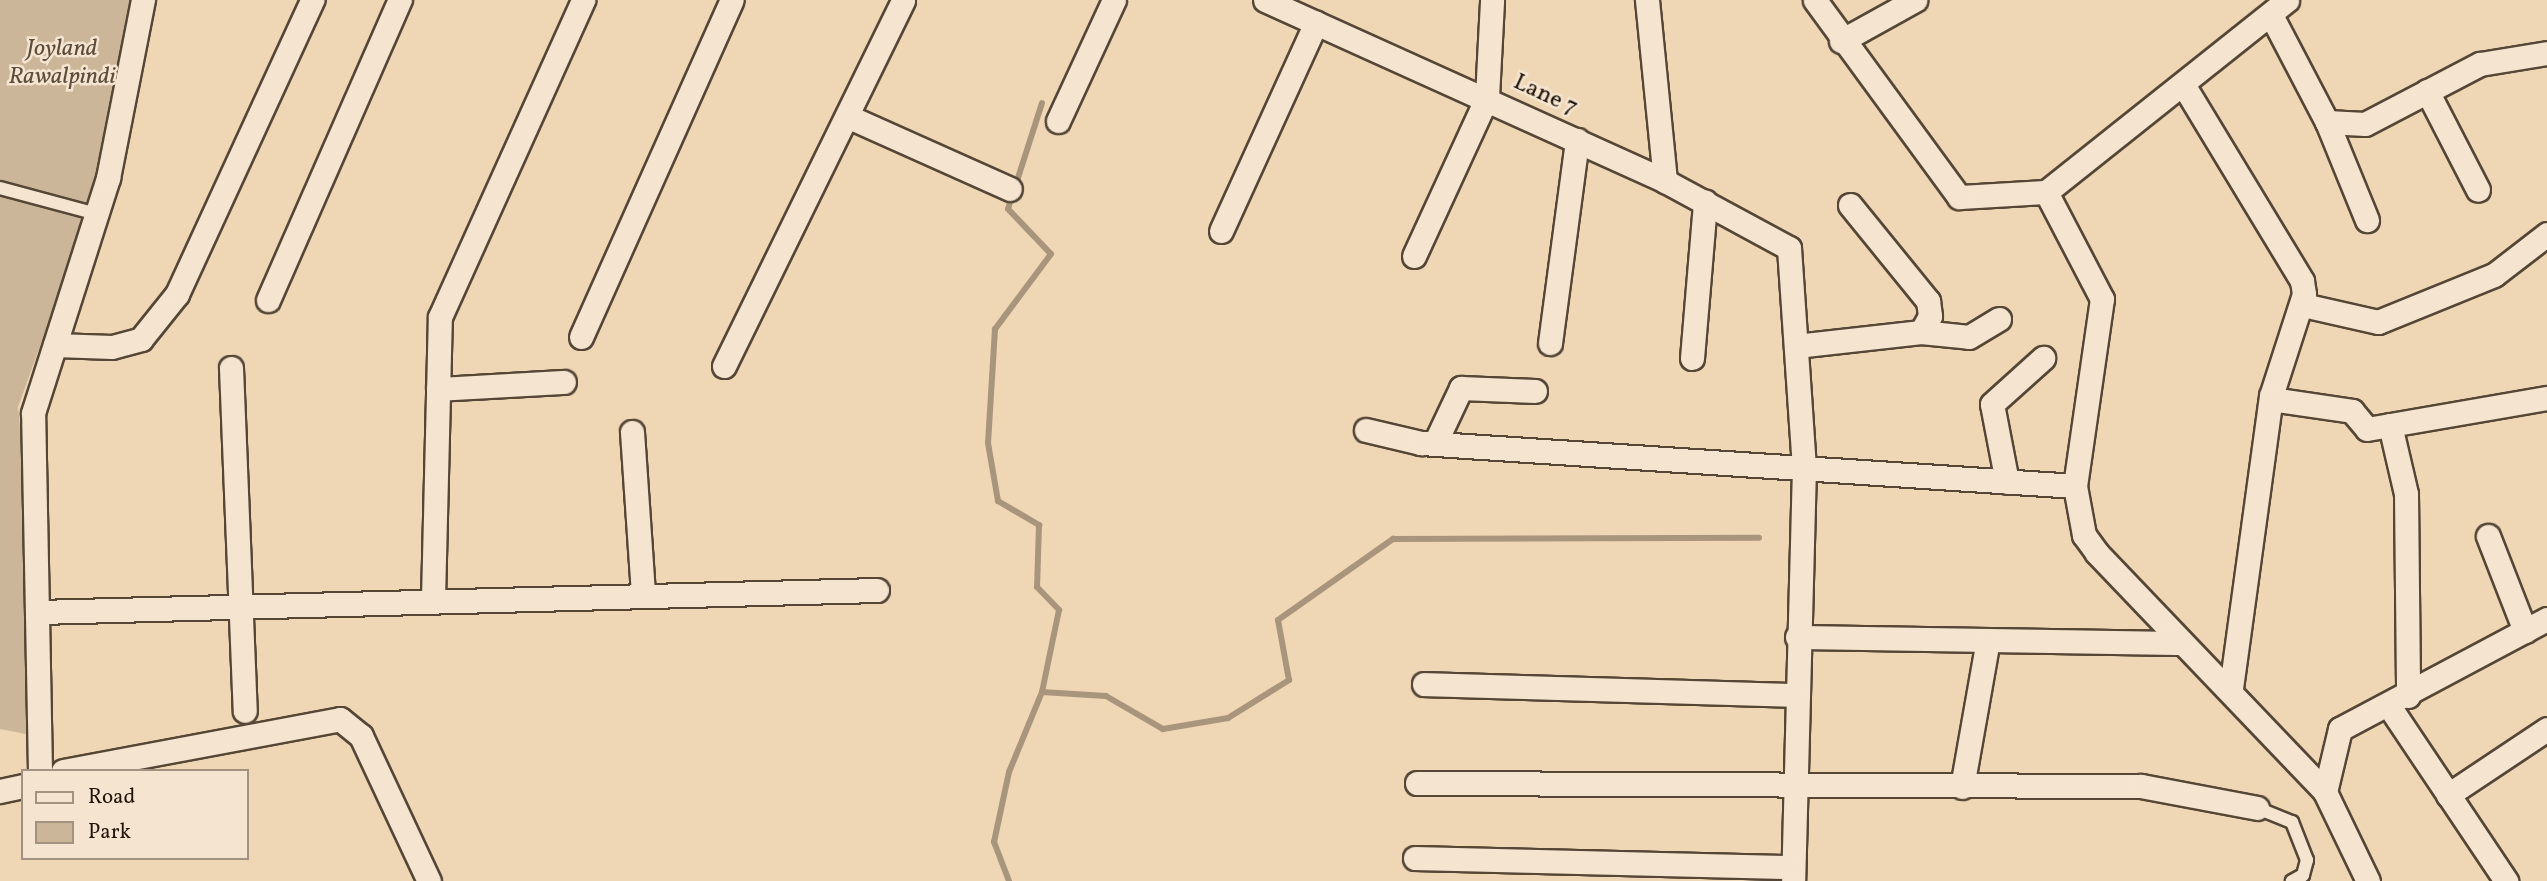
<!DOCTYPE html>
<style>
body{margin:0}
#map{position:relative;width:2547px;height:881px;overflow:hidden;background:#efd7b6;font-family:Vollkorn,serif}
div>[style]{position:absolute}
.green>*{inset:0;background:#ccb699}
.stream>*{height:6px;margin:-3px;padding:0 3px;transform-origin:3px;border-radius:3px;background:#a9957c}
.roads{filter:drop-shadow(2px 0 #554636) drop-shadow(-2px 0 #554636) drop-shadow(0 2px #554636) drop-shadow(0 -2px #554636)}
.service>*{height:12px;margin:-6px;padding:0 6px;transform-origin:6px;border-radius:6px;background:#f5e5d0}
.minor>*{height:23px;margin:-11.5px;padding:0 11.5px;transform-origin:11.5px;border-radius:11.5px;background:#f5e5d0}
span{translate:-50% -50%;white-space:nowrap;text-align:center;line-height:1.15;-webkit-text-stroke:5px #f5e5d0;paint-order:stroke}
.park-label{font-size:24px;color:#5e4d3d;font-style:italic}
.street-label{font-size:24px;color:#22150c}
.legend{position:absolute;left:21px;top:769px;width:228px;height:91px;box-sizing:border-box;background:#f5e5d0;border:2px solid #a19282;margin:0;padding:9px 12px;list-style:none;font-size:21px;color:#22150c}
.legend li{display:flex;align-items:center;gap:14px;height:35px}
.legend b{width:35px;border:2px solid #a19282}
</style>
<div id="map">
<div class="green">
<i style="clip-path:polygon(0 0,136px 0,107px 161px,18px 407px,51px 739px,0 729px)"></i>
</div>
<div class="stream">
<i style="left:1042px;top:103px;width:111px;rotate:107.8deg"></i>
<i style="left:1008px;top:209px;width:62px;rotate:46.3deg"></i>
<i style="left:1051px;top:254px;width:94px;rotate:126.7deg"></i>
<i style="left:995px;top:329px;width:114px;rotate:93.5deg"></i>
<i style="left:988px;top:443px;width:59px;rotate:80.2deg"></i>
<i style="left:998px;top:501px;width:48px;rotate:30.3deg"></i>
<i style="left:1039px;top:525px;width:62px;rotate:91.8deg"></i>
<i style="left:1037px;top:587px;width:32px;rotate:46deg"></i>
<i style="left:1059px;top:610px;width:84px;rotate:101.7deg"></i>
<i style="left:1009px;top:881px;width:42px;rotate:-111deg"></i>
<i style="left:994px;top:842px;width:72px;rotate:-77.9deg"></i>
<i style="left:1009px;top:772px;width:87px;rotate:-67.6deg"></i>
<i style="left:1042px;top:692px;width:64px;rotate:3.6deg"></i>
<i style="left:1106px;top:696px;width:66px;rotate:30.1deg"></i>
<i style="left:1163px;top:729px;width:66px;rotate:-9.6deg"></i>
<i style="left:1228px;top:718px;width:72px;rotate:-31.9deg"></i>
<i style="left:1289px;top:680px;width:61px;rotate:-100.4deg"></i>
<i style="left:1278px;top:620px;width:141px;rotate:-35.2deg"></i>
<i style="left:1393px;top:539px;width:366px;rotate:-0.2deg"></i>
</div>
<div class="roads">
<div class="service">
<i style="left:0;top:188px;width:100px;rotate:15deg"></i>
<i style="left:2257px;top:808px;width:38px;rotate:22deg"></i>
<i style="left:2292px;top:822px;width:41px;rotate:68.5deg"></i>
<i style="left:2307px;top:860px;width:16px;rotate:105deg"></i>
<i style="left:2303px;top:875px;width:13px;rotate:151deg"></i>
</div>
<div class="minor">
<i style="left:1265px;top:0;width:439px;rotate:24.3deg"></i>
<i style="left:1665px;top:181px;width:141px;rotate:28.4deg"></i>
<i style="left:1789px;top:248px;width:220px;rotate:86.1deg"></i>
<i style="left:1804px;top:467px;width:414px;rotate:91.5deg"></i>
<i style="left:1647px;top:0;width:182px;rotate:84.3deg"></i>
<i style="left:2271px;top:15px;width:121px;rotate:62.4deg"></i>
<i style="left:2327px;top:122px;width:38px;rotate:3deg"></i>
<i style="left:2365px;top:124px;width:130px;rotate:-27.6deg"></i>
<i style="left:2480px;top:64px;width:68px;rotate:-9.3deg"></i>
<i style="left:1841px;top:41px;width:85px;rotate:-29deg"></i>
<i style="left:2184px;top:86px;width:228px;rotate:58.8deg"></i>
<i style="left:2302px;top:281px;width:13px;rotate:81deg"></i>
<i style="left:2304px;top:294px;width:107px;rotate:107.9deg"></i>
<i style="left:2271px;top:396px;width:295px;rotate:97.8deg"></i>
<i style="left:2427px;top:91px;width:111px;rotate:62.7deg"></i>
<i style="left:849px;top:117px;width:176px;rotate:24.1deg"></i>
<i style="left:1058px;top:121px;width:133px;rotate:-65.2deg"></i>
<i style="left:2327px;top:122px;width:106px;rotate:67.8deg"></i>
<i style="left:2046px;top:192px;width:308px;rotate:-38.5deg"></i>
<i style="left:1850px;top:205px;width:124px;rotate:50.9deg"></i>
<i style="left:1928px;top:301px;width:15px;rotate:82deg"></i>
<i style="left:1930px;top:316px;width:18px;rotate:119deg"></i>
<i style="left:1221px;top:231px;width:229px;rotate:-65.5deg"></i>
<i style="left:1414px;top:256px;width:175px;rotate:-65.3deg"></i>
<i style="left:1487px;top:97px;width:97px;rotate:-87deg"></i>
<i style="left:268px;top:300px;width:328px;rotate:-66.3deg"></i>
<i style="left:2303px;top:305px;width:77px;rotate:12.8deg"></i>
<i style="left:2378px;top:322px;width:125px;rotate:-22.1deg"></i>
<i style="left:2494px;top:275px;width:67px;rotate:-37.7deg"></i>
<i style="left:581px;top:337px;width:369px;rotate:-65.9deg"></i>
<i style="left:1550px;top:343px;width:205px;rotate:-82.4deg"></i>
<i style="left:55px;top:345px;width:57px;rotate:2deg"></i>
<i style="left:112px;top:347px;width:30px;rotate:-15deg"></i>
<i style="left:141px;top:339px;width:58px;rotate:-51.3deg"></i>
<i style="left:177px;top:294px;width:324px;rotate:-65.3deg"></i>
<i style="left:1796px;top:346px;width:126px;rotate:-6.4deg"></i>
<i style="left:1921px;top:332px;width:48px;rotate:5.9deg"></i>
<i style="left:1969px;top:337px;width:35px;rotate:-31deg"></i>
<i style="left:1692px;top:358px;width:157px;rotate:-85.2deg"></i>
<i style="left:724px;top:366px;width:407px;rotate:-63.9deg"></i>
<i style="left:231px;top:368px;width:343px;rotate:87.7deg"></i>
<i style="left:438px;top:389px;width:126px;rotate:-3.2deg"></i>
<i style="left:2271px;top:399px;width:82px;rotate:8.4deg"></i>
<i style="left:2352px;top:411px;width:23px;rotate:50deg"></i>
<i style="left:2367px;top:429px;width:183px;rotate:-9.8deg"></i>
<i style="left:2390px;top:425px;width:71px;rotate:76.9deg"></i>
<i style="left:2406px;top:494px;width:202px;rotate:89.4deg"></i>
<i style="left:1366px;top:430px;width:57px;rotate:13.3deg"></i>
<i style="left:1421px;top:443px;width:655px;rotate:3.76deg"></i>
<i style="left:2075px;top:486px;width:189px;rotate:-81.8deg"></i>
<i style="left:2102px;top:299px;width:121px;rotate:-117.6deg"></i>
<i style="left:2046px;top:192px;width:87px;rotate:176.7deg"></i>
<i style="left:1959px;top:197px;width:244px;rotate:-126.2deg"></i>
<i style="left:632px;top:432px;width:163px;rotate:86.1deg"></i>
<i style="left:1435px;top:443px;width:61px;rotate:-64.7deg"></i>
<i style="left:1461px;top:388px;width:74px;rotate:2.3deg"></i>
<i style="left:2007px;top:482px;width:79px;rotate:-100.9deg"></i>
<i style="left:1992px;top:404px;width:69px;rotate:-42deg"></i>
<i style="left:2075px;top:486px;width:50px;rotate:79.6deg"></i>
<i style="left:2084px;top:535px;width:22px;rotate:54deg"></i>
<i style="left:2097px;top:553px;width:330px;rotate:46.3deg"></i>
<i style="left:2325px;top:792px;width:99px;rotate:64.2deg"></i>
<i style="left:2488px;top:536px;width:102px;rotate:68.7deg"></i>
<i style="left:433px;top:599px;width:282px;rotate:-88.6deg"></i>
<i style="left:440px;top:317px;width:348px;rotate:-65.7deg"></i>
<i style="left:38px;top:612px;width:839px;rotate:-1.5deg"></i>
<i style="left:1797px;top:637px;width:383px;rotate:0.9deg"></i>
<i style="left:1424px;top:684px;width:372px;rotate:1.7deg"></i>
<i style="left:2389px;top:706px;width:211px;rotate:56.2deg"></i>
<i style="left:40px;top:771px;width:358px;rotate:-91.1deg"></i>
<i style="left:33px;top:413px;width:247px;rotate:-72.3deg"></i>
<i style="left:108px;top:178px;width:181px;rotate:-78.9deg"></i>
<i style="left:63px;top:771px;width:282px;rotate:-10.6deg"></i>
<i style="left:340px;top:719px;width:27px;rotate:39deg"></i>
<i style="left:361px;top:736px;width:160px;rotate:64.9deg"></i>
<i style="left:1417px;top:783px;width:724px;rotate:0.24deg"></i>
<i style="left:2141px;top:786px;width:118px;rotate:10.7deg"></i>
<i style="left:1962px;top:787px;width:149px;rotate:-80deg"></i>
<i style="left:0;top:791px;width:24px;rotate:-12deg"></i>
<i style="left:2325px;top:792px;width:65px;rotate:-76.6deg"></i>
<i style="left:2340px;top:729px;width:234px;rotate:-28deg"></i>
<i style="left:2448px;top:795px;width:119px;rotate:-33.7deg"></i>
<i style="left:1415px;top:858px;width:378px;rotate:1.4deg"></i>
</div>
</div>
<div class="park-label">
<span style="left:62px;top:64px">Joyland<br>Rawalpindi</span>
</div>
<div class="street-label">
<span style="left:1545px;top:96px;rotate:25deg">Lane 7</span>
</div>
<ul class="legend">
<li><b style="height:9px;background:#f5e5d0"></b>Road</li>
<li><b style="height:19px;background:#ccb699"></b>Park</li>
</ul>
</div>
